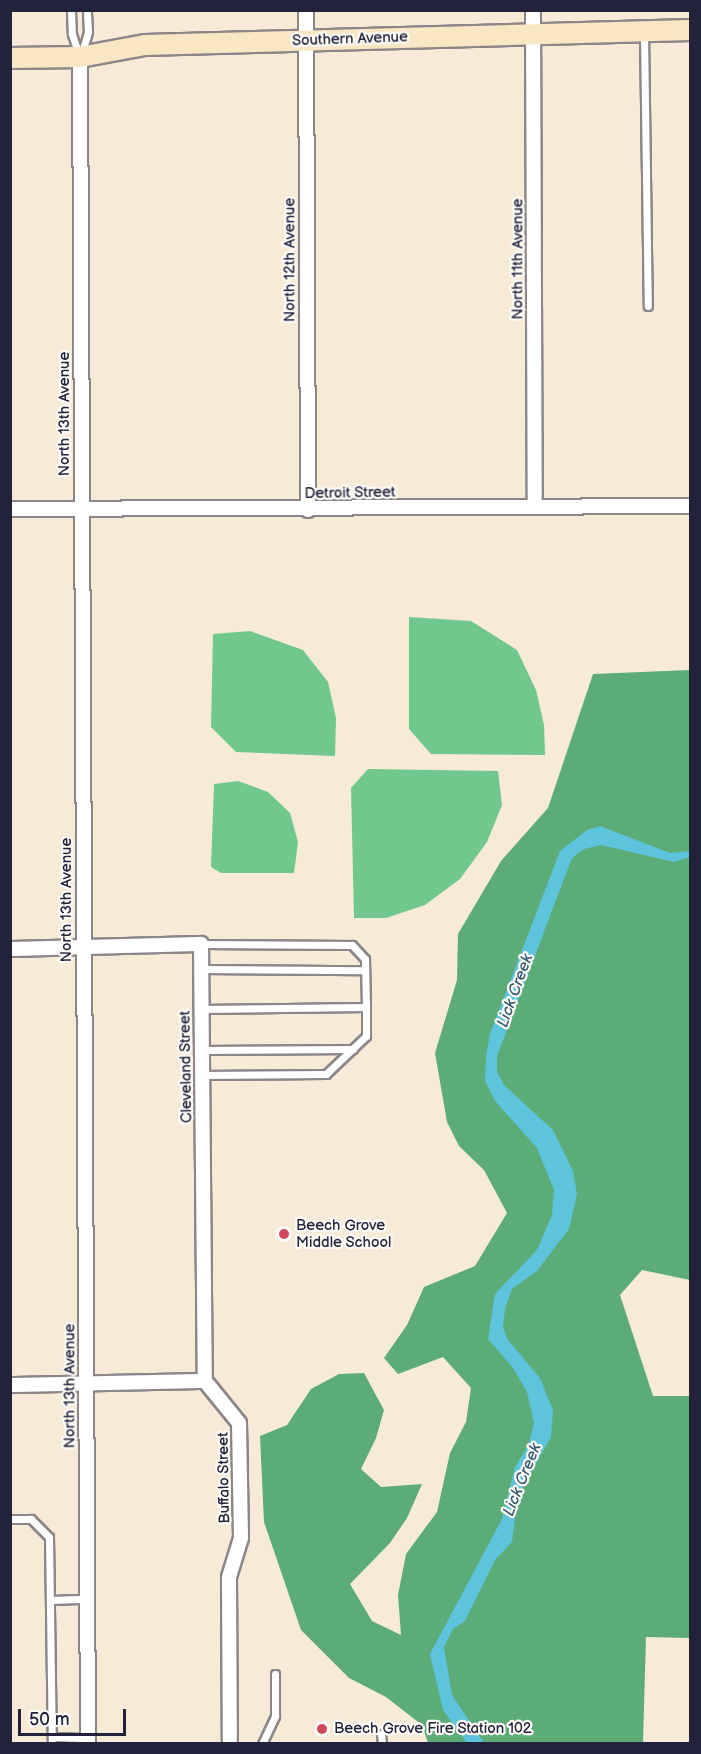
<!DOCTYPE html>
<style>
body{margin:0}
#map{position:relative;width:701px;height:1754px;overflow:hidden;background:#f7ead7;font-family:"Balsamiq Sans",sans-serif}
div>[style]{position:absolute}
.green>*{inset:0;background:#70c88d}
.forest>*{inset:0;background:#5cac78}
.water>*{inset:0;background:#5ec3dc}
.roads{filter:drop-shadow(2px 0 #8c8689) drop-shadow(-2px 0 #8c8689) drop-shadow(0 2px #8c8689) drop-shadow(0 -2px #8c8689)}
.lane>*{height:7px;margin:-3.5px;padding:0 3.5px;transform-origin:3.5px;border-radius:3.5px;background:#fff}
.street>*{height:14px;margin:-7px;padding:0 7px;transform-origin:7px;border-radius:7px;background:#fff}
.secondary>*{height:20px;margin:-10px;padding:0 10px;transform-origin:10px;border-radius:10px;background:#f9e7c3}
.dots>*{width:16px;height:16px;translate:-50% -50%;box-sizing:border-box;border:3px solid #fdfcf7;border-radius:50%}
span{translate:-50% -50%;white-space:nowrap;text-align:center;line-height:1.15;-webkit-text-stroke:4.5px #fdfcf7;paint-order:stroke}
.street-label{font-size:15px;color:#22223b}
.poi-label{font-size:15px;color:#22223b}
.left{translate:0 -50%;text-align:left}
.water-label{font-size:16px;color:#375a73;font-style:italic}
.frame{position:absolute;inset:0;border:12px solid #22223b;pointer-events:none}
.scale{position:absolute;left:18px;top:1709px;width:108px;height:27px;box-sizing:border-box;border:3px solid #22223b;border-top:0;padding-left:8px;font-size:18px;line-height:21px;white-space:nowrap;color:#22223b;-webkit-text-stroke:4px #fdfcf7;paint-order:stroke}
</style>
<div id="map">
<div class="green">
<i style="clip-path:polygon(409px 617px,471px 621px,517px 650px,536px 690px,544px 725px,545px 755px,431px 754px,409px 729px)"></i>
<i style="clip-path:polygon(250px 631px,303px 650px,328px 682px,336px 718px,335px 756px,236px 752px,211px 727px,213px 634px)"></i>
<i style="clip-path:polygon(368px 769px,498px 771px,502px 805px,487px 842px,460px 879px,425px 905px,386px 918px,354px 918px,351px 788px)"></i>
<i style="clip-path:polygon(238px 781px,268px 792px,290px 813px,298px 842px,294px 873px,221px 873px,211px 867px,214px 784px)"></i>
</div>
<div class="forest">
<i style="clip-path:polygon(690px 670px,690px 1280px,642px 1270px,620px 1295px,653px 1396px,690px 1396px,690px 1638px,646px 1637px,643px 1743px,428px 1743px,422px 1725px,386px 1697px,349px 1678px,301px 1630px,264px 1522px,260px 1436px,287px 1425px,311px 1389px,339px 1374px,364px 1373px,384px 1410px,376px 1438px,361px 1469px,381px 1487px,422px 1484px,407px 1518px,390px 1543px,350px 1584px,372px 1621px,401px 1635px,398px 1595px,406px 1554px,437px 1512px,450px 1453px,466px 1422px,471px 1388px,443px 1357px,398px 1374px,384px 1358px,407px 1325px,424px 1287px,475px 1266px,507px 1213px,484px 1170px,459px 1146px,447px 1122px,435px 1053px,457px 980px,458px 934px,501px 861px,548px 808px,593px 674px)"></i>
</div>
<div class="water">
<i style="clip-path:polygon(600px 826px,670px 853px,690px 851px,690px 857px,674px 862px,601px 845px,584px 849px,572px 858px,497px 1056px,497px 1072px,504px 1085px,553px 1130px,573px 1171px,577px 1194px,569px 1229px,537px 1271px,512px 1289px,505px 1309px,503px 1328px,508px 1340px,540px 1378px,553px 1410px,551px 1437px,518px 1495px,512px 1542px,495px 1560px,465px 1621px,453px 1629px,444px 1647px,452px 1695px,484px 1743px,467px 1743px,443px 1710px,430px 1654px,502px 1519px,515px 1467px,528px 1446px,534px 1423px,527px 1392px,513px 1368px,488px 1339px,495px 1294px,537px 1250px,552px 1215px,554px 1190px,537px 1148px,495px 1101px,485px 1081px,486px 1056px,490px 1034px,560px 851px,587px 830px)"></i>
</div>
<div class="roads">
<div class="lane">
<i style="left:71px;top:10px;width:24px;rotate:88deg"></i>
<i style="left:72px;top:34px;width:22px;rotate:72deg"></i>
<i style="left:644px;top:33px;width:273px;rotate:89.2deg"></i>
<i style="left:81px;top:55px;width:24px;rotate:-73deg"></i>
<i style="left:88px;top:32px;width:22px;rotate:-93deg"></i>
<i style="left:201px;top:944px;width:151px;rotate:0.4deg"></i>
<i style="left:352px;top:945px;width:19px;rotate:47deg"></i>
<i style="left:365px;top:959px;width:48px;rotate:88.8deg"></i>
<i style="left:366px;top:1007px;width:29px;rotate:90deg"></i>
<i style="left:366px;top:1036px;width:55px;rotate:136.5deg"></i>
<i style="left:326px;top:1074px;width:123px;rotate:179.5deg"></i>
<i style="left:202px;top:969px;width:163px;rotate:0.4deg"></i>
<i style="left:202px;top:1009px;width:164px;rotate:-0.7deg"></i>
<i style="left:203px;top:1050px;width:150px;rotate:-0.4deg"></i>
<i style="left:10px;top:1519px;width:21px"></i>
<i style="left:31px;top:1519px;width:25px;rotate:45deg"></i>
<i style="left:49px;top:1537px;width:207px;rotate:89.2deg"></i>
<i style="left:50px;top:1600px;width:37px;rotate:-2deg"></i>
<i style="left:381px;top:1734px;width:10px;rotate:84deg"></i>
<i style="left:52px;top:1737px;width:36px;rotate:2deg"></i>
<i style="left:262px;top:1744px;width:31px;rotate:-65deg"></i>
<i style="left:275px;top:1716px;width:42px;rotate:-90deg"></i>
</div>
<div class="street">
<i style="left:306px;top:10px;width:500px;rotate:89.77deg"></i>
<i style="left:533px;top:10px;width:497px;rotate:89.8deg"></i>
<i style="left:80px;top:57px;width:1687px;rotate:89.73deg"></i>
<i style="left:10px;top:509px;width:680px;rotate:-0.25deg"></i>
<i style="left:10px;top:949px;width:191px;rotate:-1.5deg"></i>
<i style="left:201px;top:944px;width:437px;rotate:89.5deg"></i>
<i style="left:205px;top:1381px;width:54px;rotate:51deg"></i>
<i style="left:239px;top:1423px;width:115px;rotate:89deg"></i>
<i style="left:241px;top:1538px;width:41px;rotate:107.1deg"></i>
<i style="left:229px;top:1577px;width:167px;rotate:89.7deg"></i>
<i style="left:10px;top:1385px;width:195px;rotate:-1.2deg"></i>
</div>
<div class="secondary">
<i style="left:10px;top:58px;width:70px;rotate:-0.8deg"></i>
<i style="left:80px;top:57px;width:66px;rotate:-10.5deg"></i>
<i style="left:145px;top:45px;width:545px;rotate:-1.58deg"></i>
</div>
</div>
<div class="dots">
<i style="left:284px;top:1234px;background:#d1495b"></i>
<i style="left:322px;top:1729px;background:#d1495b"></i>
</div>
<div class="street-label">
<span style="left:350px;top:39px;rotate:-2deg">Southern Avenue</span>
<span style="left:518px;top:259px;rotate:-90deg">North 11th Avenue</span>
<span style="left:290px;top:260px;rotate:-90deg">North 12th Avenue</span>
<span style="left:65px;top:414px;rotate:-90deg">North 13th Avenue</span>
<span style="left:350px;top:493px;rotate:-1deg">Detroit Street</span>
<span style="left:67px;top:900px;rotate:-90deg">North 13th Avenue</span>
<span style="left:186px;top:1067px;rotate:-91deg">Cleveland Street</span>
<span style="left:70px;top:1386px;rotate:-90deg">North 13th Avenue</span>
<span style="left:224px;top:1478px;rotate:-91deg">Buffalo Street</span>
</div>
<div class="poi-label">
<span class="left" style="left:296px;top:1234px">Beech Grove<br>Middle School</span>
<span class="left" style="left:334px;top:1729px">Beech Grove Fire Station 102</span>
</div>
<div class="water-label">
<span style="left:516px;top:991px;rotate:-70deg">Lick Creek</span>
<span style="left:523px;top:1480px;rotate:-68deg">Lick Creek</span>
</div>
<div class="frame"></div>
<div class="scale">50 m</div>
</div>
